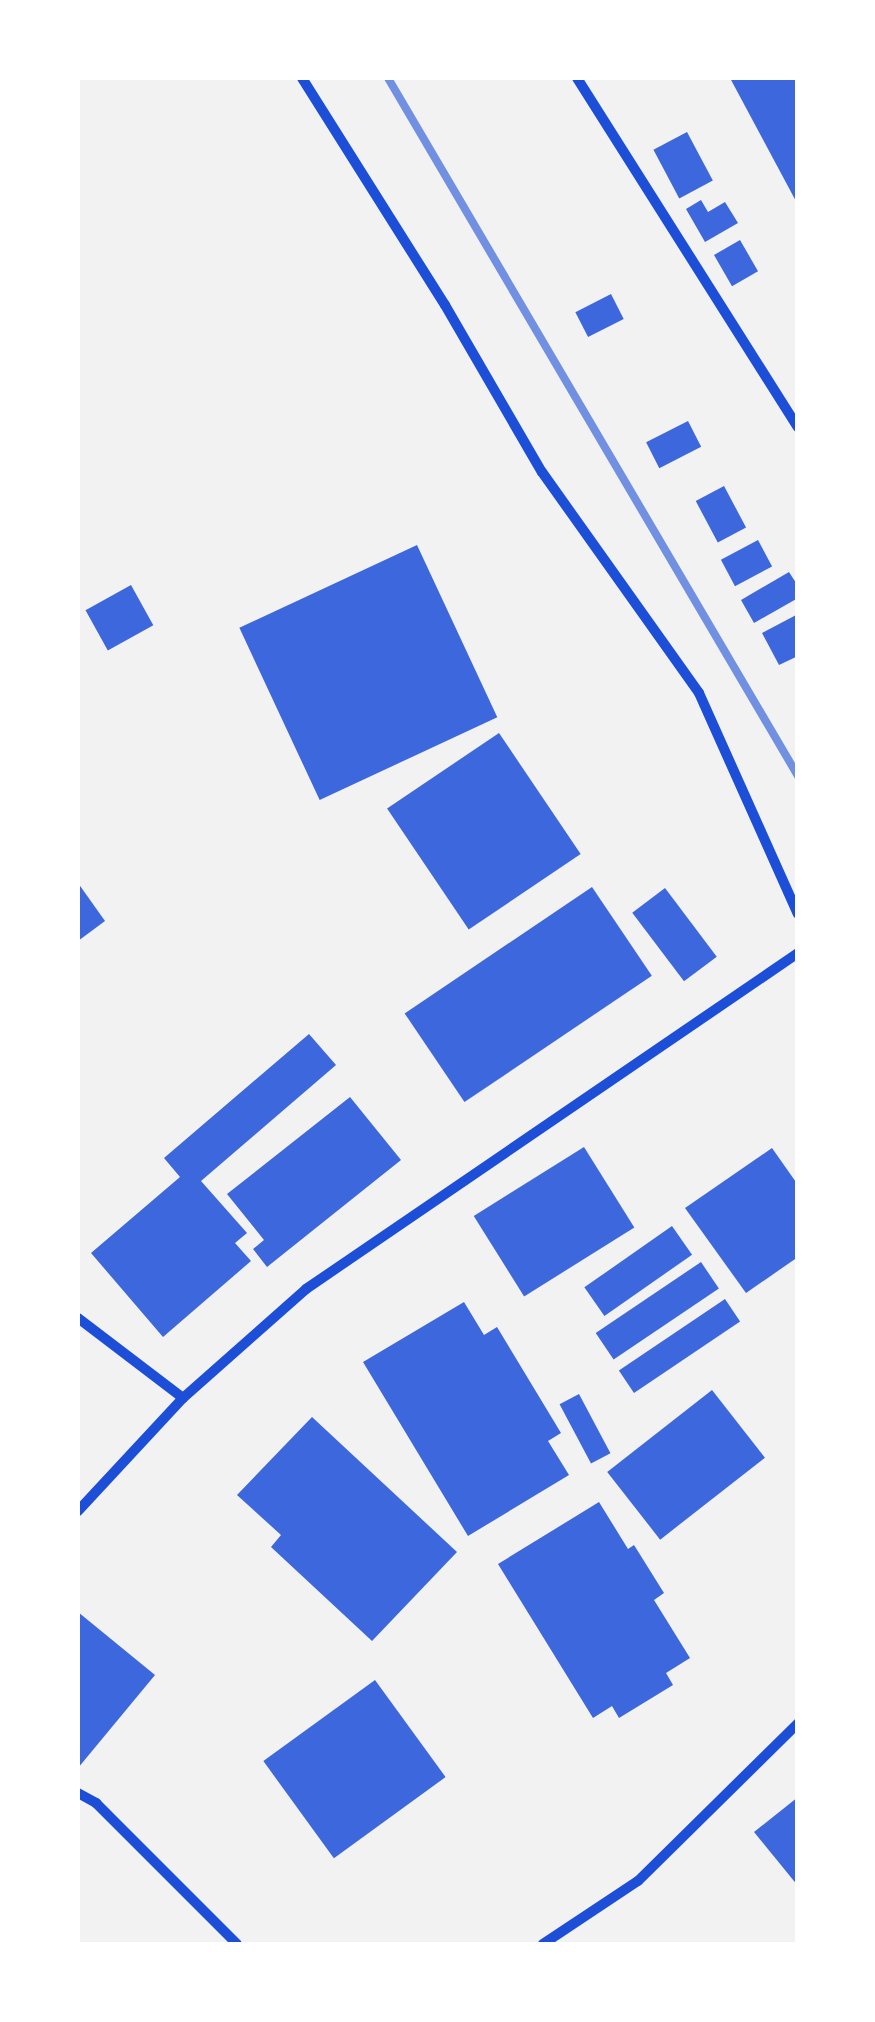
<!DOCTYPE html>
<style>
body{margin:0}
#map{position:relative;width:875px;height:2022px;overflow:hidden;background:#f2f2f2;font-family:"Noto Sans",sans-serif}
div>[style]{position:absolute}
.building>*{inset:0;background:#3d67dc;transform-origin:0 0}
.minor>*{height:10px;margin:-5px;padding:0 5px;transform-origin:5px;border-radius:5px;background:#1d4ed8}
.rail>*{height:8px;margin:-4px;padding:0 4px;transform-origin:4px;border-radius:4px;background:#7290e2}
span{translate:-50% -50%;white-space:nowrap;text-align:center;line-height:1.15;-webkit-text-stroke:10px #fff;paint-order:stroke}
.frame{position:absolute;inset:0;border:80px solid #fff;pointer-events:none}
</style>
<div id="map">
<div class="building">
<i style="clip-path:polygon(730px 78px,798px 78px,798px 205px)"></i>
<i style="left:687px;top:132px;width:55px;height:38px;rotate:62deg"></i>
<i style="clip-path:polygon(701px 200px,708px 212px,725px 202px,738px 223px,705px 242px,686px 209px)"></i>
<i style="left:740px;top:240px;width:36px;height:30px;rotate:60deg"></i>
<i style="left:611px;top:294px;width:28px;height:40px;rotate:63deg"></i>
<i style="left:688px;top:421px;width:29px;height:47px;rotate:63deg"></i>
<i style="left:724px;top:486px;width:47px;height:32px;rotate:62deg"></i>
<i style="left:758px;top:540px;width:30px;height:42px;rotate:62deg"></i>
<i style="left:417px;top:545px;width:190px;height:196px;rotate:65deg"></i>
<i style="clip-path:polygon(789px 572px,798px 586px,798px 598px,754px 623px,741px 600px)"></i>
<i style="left:131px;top:585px;width:46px;height:52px;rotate:61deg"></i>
<i style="clip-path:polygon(798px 614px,798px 656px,779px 665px,762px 633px)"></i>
<i style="left:499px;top:733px;width:146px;height:135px;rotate:56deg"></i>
<i style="clip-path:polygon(78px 883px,105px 921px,78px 941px)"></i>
<i style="left:592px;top:887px;width:107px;height:226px;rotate:56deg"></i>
<i style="left:665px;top:888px;width:86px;height:41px;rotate:53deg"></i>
<i style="clip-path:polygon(309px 1034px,336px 1065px,201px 1181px,247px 1233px,235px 1243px,251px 1261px,163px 1337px,91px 1253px,180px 1177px,164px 1158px)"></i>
<i style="clip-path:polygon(350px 1097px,401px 1160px,267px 1267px,253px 1249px,264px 1240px,227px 1194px)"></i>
<i style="left:584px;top:1147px;width:95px;height:130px;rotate:58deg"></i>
<i style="clip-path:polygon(772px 1148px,798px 1185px,798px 1257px,746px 1293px,685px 1208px)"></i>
<i style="left:672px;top:1226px;width:35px;height:107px;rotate:55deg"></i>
<i style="left:701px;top:1262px;width:32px;height:127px;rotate:56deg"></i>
<i style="left:725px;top:1299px;width:27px;height:128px;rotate:56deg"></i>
<i style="clip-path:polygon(464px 1302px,484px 1335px,497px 1327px,561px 1433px,548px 1441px,569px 1475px,468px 1536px,363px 1362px)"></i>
<i style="left:712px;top:1390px;width:86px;height:133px;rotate:52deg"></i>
<i style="left:579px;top:1394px;width:67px;height:22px;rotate:62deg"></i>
<i style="clip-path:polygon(312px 1417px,457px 1552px,372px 1641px,271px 1547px,281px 1535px,237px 1495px)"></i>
<i style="clip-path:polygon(599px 1502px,628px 1549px,634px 1545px,664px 1593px,654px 1600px,690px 1658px,666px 1673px,673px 1685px,619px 1718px,612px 1706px,593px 1718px,498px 1564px)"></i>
<i style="clip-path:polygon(78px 1612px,155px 1675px,78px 1768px)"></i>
<i style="left:375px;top:1680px;width:120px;height:138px;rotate:54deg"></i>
<i style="clip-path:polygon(798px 1797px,798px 1886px,754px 1832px)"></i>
</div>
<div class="minor">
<i style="left:302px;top:78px;width:268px;rotate:57.8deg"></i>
<i style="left:445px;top:305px;width:193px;rotate:59.9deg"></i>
<i style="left:542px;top:472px;width:271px;rotate:54.6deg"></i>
<i style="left:699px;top:693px;width:242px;rotate:65.9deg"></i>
<i style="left:577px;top:78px;width:413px;rotate:57.7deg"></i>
<i style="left:78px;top:1318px;width:132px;rotate:37.3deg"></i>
<i style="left:78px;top:1511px;width:154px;rotate:-47.1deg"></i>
<i style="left:183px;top:1398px;width:164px;rotate:-41.5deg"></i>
<i style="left:306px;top:1289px;width:596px;rotate:-34.33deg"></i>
<i style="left:78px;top:1793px;width:21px;rotate:29deg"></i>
<i style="left:96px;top:1803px;width:199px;rotate:45deg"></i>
<i style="left:543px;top:1944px;width:114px;rotate:-33.6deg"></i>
<i style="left:638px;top:1881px;width:225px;rotate:-44.6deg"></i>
</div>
<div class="rail">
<i style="left:388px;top:78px;width:810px;rotate:59.57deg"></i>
</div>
<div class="frame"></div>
</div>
